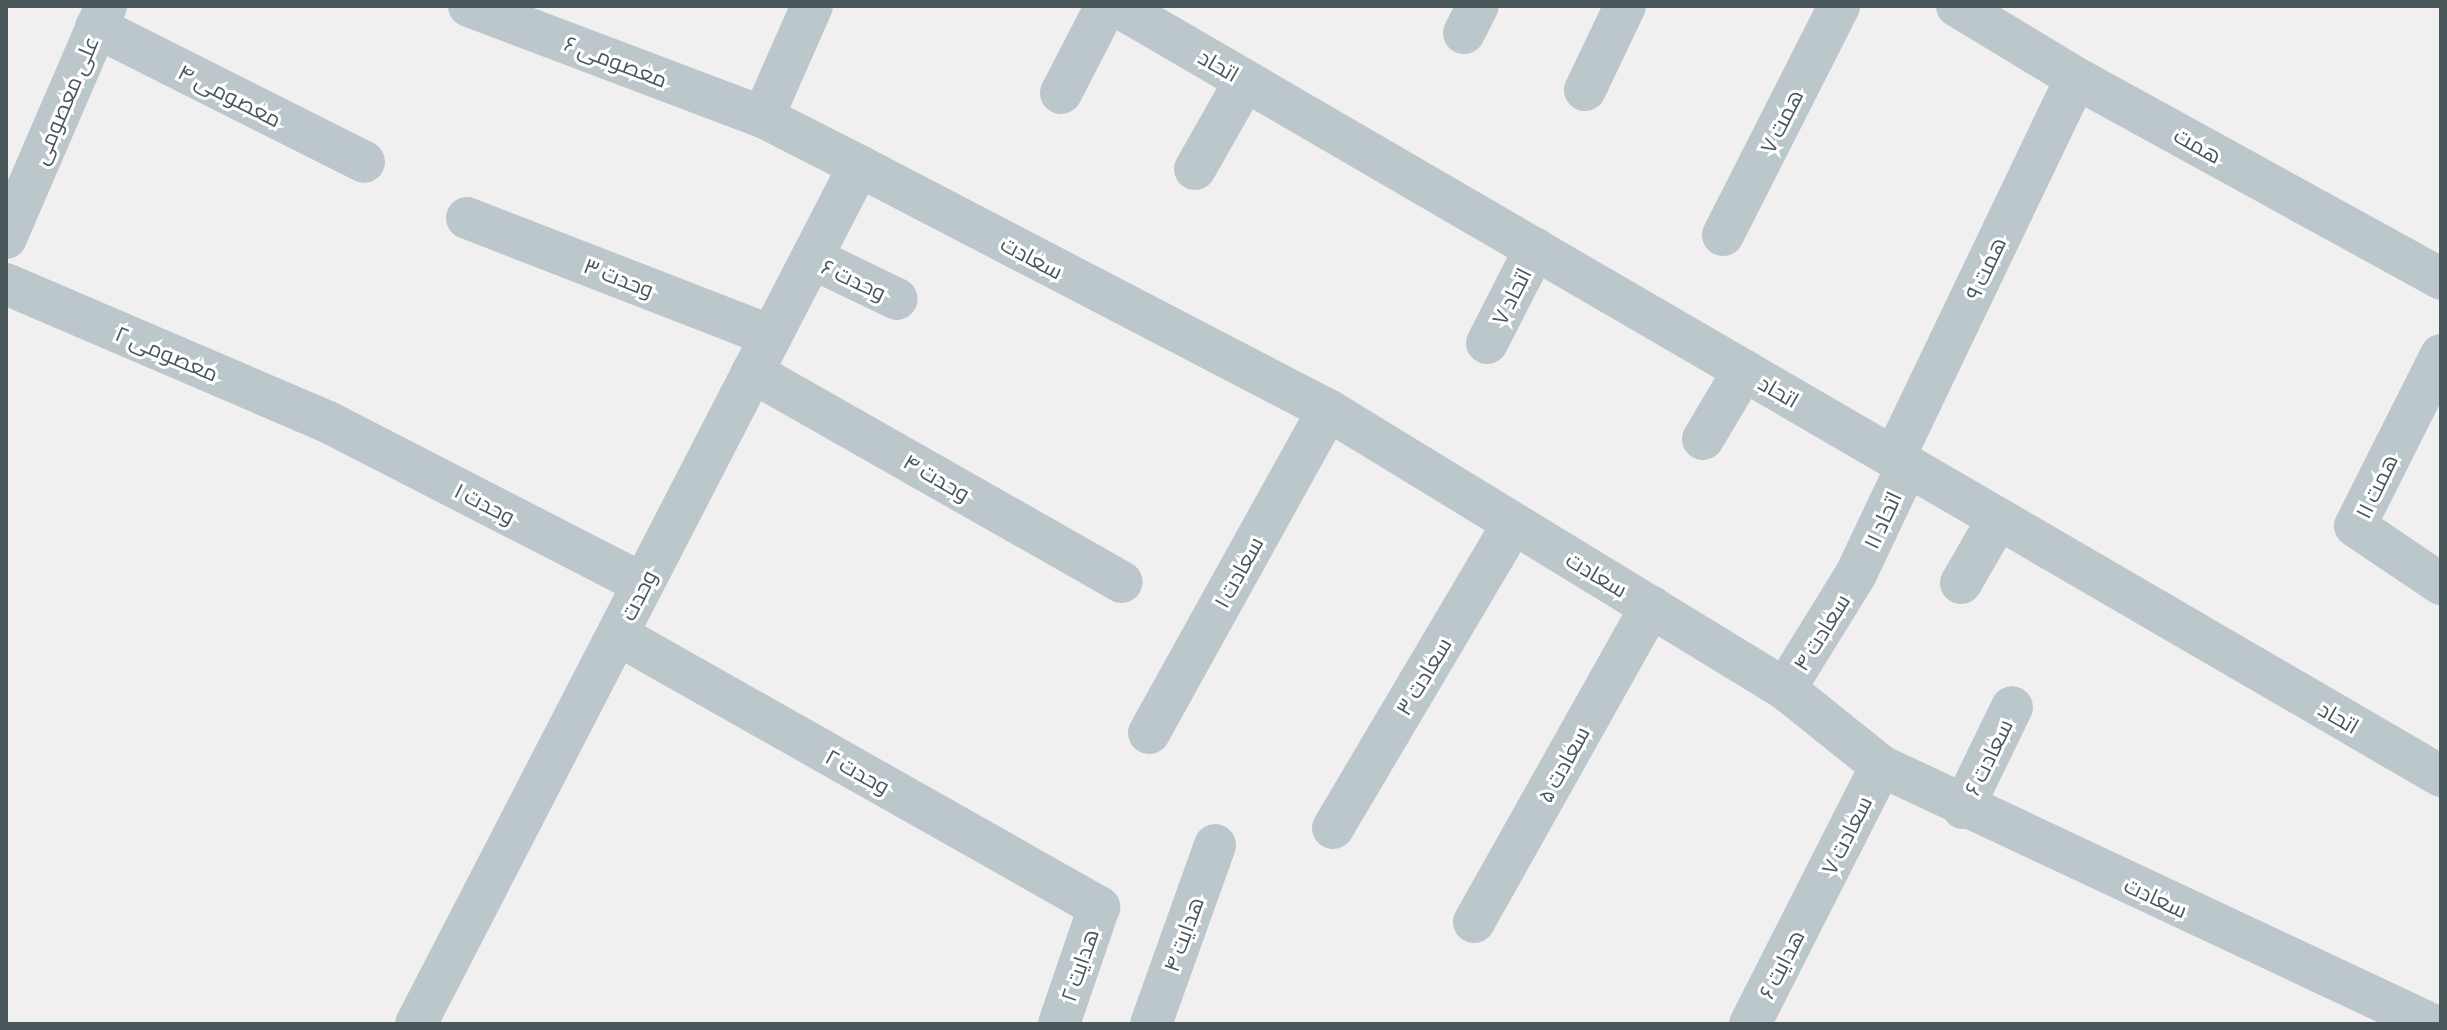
<!DOCTYPE html>
<meta charset="utf-8">
<style>
body{margin:0}
#map{position:relative;width:2447px;height:1030px;overflow:hidden;background:#f2eff0;font-family:Barlow,Cairo,sans-serif}
div>[style]{position:absolute}
.street>*{height:42px;margin:-21px;padding:0 21px;transform-origin:21px;border-radius:21px;background:#bcc7cb}
span{translate:-50% -50%;white-space:nowrap;text-align:center;line-height:1.15;-webkit-text-stroke:6px #fff;paint-order:stroke}
.street-label{font-size:22px;color:#49575b}
.frame{position:absolute;inset:0;border:8px solid #49575b;pointer-events:none}
</style>
<div id="map">
<div class="street">
<i style="left:469px;top:6px;width:314px;rotate:20.7deg"></i>
<i style="left:763px;top:117px;width:108px;rotate:27deg"></i>
<i style="left:859px;top:166px;width:529px;rotate:27.49deg"></i>
<i style="left:1328px;top:410px;width:535px;rotate:31.4deg"></i>
<i style="left:1785px;top:689px;width:123px;rotate:38.7deg"></i>
<i style="left:1881px;top:766px;width:608px;rotate:25.13deg"></i>
<i style="left:1117px;top:6px;width:1532px;rotate:30.18deg"></i>
<i style="left:1957px;top:6px;width:139px;rotate:31.2deg"></i>
<i style="left:2076px;top:78px;width:417px;rotate:28.8deg"></i>
<i style="left:96px;top:27px;width:300px;rotate:26.7deg"></i>
<i style="left:1464px;top:33px;width:30px;rotate:-63deg"></i>
<i style="left:1585px;top:90px;width:93px;rotate:-64.5deg"></i>
<i style="left:1061px;top:93px;width:98px;rotate:-62.7deg"></i>
<i style="left:763px;top:117px;width:121px;rotate:-66.2deg"></i>
<i style="left:1195px;top:169px;width:101px;rotate:-60.4deg"></i>
<i style="left:467px;top:218px;width:326px;rotate:21.2deg"></i>
<i style="left:1723px;top:235px;width:257px;rotate:-63.1deg"></i>
<i style="left:6px;top:238px;width:253px;rotate:-66.7deg"></i>
<i style="left:812px;top:258px;width:94px;rotate:25.8deg"></i>
<i style="left:6px;top:284px;width:350px;rotate:23.2deg"></i>
<i style="left:328px;top:422px;width:354px;rotate:27.2deg"></i>
<i style="left:1487px;top:343px;width:106px;rotate:-62.9deg"></i>
<i style="left:2441px;top:355px;width:191px;rotate:116.7deg"></i>
<i style="left:2355px;top:526px;width:104px;rotate:34deg"></i>
<i style="left:752px;top:372px;width:425px;rotate:29.6deg"></i>
<i style="left:1703px;top:439px;width:80px;rotate:-59.3deg"></i>
<i style="left:1894px;top:458px;width:421px;rotate:-64.4deg"></i>
<i style="left:1961px;top:583px;width:74px;rotate:-60deg"></i>
<i style="left:618px;top:635px;width:553px;rotate:29.49deg"></i>
<i style="left:1099px;top:907px;width:124px;rotate:108.9deg"></i>
<i style="left:1785px;top:689px;width:135px;rotate:-58.3deg"></i>
<i style="left:1856px;top:574px;width:119px;rotate:-64.7deg"></i>
<i style="left:1149px;top:733px;width:369px;rotate:-61deg"></i>
<i style="left:1963px;top:808px;width:112px;rotate:-64.1deg"></i>
<i style="left:1333px;top:828px;width:353px;rotate:-59.4deg"></i>
<i style="left:1474px;top:922px;width:362px;rotate:-60.7deg"></i>
<i style="left:416px;top:1024px;width:966px;rotate:-62.69deg"></i>
<i style="left:1151px;top:1024px;width:190px;rotate:-70.3deg"></i>
<i style="left:1750px;top:1024px;width:289px;rotate:-63.1deg"></i>
</div>
<div class="street-label">
<span style="left:616px;top:61px;rotate:21deg">معصومی ۶</span>
<span style="left:1219px;top:65px;rotate:30deg">اتحاد</span>
<span style="left:230px;top:95px;rotate:27deg">معصومی ۴</span>
<span style="left:65px;top:100px;rotate:-67deg">علی معصومی</span>
<span style="left:1781px;top:121px;rotate:-63deg">همت ۷</span>
<span style="left:2198px;top:145px;rotate:29deg">همت</span>
<span style="left:1032px;top:257px;rotate:28deg">سعادت</span>
<span style="left:1985px;top:268px;rotate:-65deg">همت ۹</span>
<span style="left:619px;top:277px;rotate:21deg">وحدت ۳</span>
<span style="left:854px;top:279px;rotate:25deg">وحدت ۶</span>
<span style="left:1511px;top:296px;rotate:-63deg">اتحاد ۷</span>
<span style="left:167px;top:353px;rotate:23deg">معصومی ۲</span>
<span style="left:1779px;top:391px;rotate:30deg">اتحاد</span>
<span style="left:937px;top:477px;rotate:30deg">وحدت ۴</span>
<span style="left:2376px;top:486px;rotate:-64deg">همت ۱۱</span>
<span style="left:485px;top:503px;rotate:27deg">وحدت ۱</span>
<span style="left:1882px;top:520px;rotate:-65deg">اتحاد ۱۱</span>
<span style="left:1238px;top:572px;rotate:-61deg">سعادت ۱</span>
<span style="left:1597px;top:574px;rotate:31deg">سعادت</span>
<span style="left:638px;top:595px;rotate:-63deg">وحدت</span>
<span style="left:1821px;top:632px;rotate:-58deg">سعادت ۴</span>
<span style="left:1423px;top:676px;rotate:-59deg">سعادت ۳</span>
<span style="left:2339px;top:717px;rotate:30deg">اتحاد</span>
<span style="left:1988px;top:757px;rotate:-64deg">سعادت ۶</span>
<span style="left:1563px;top:764px;rotate:-61deg">سعادت ۵</span>
<span style="left:858px;top:771px;rotate:29deg">وحدت ۲</span>
<span style="left:1846px;top:835px;rotate:-63deg">سعادت ۷</span>
<span style="left:2156px;top:897px;rotate:25deg">سعادت</span>
<span style="left:1183px;top:934px;rotate:-70deg">هدایت ۴</span>
<span style="left:1781px;top:964px;rotate:-63deg">هدایت ۶</span>
<span style="left:1079px;top:965px;rotate:-71deg">هدایت ۲</span>
</div>
<div class="frame"></div>
</div>
